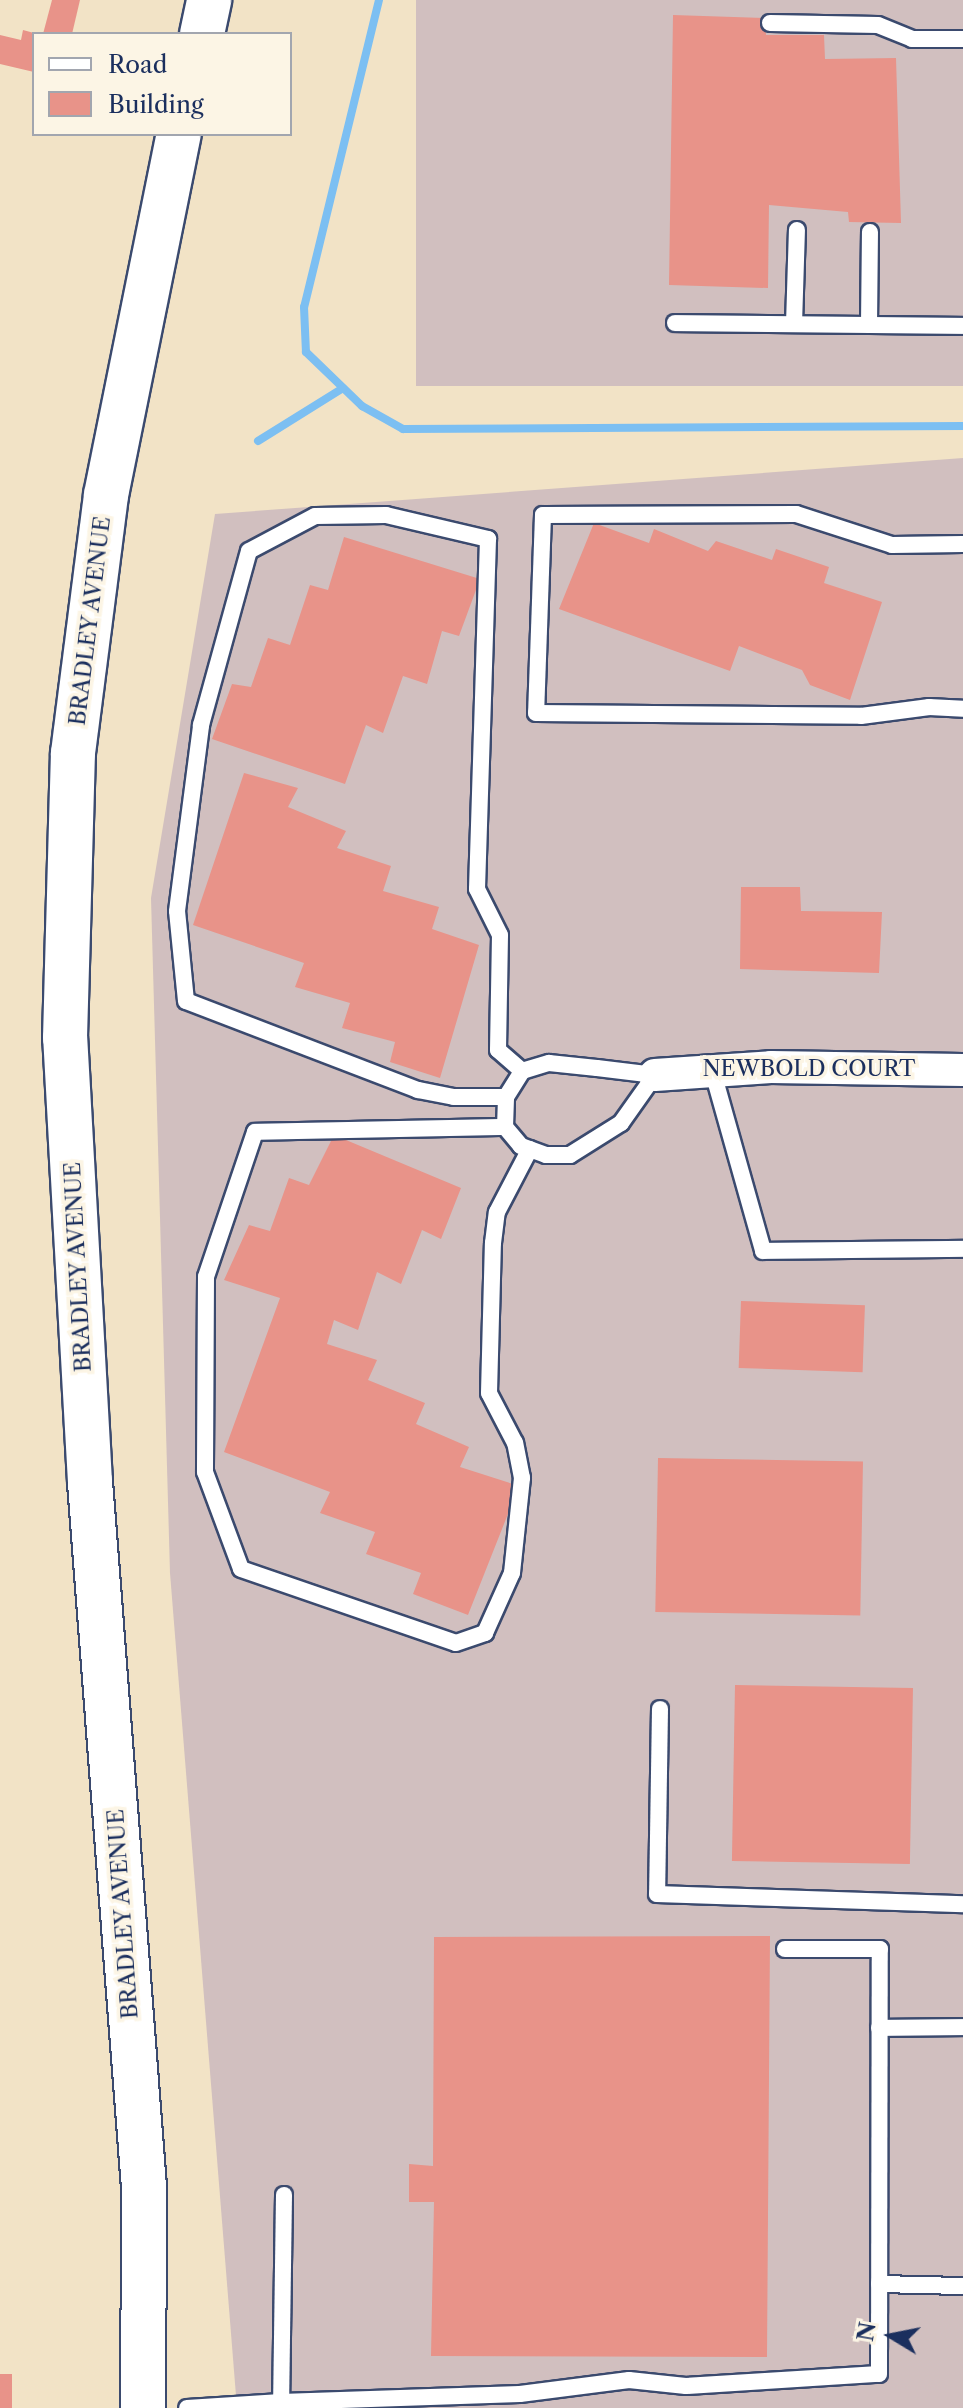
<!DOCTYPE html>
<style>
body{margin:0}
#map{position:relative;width:963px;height:2408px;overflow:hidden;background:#f2e3c6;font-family:"Libre Caslon Text",serif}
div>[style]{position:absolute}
.industrial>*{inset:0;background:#d1bfbf;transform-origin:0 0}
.stream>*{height:8px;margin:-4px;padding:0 4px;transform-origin:4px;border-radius:4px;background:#7cbff2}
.building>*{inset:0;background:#e89389;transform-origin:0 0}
.roads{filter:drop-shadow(2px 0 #3b4a6e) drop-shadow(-2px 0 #3b4a6e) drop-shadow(0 2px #3b4a6e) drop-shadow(0 -2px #3b4a6e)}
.service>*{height:16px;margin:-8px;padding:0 8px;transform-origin:8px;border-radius:8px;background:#fff}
.minor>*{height:32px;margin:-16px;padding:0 16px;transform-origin:16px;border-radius:16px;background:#fff}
.secondary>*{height:44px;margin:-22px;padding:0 22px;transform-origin:22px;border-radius:22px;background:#fff}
span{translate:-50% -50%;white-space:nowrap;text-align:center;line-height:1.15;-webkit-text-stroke:7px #fcf5e5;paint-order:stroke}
.street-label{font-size:22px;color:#1b2f5e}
.legend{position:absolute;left:32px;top:32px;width:260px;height:104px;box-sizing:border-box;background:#fcf5e5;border:2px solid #a2a6af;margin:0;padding:10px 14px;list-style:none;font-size:24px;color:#1b2f5e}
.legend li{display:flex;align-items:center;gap:16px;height:40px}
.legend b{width:40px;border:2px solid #a2a6af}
.north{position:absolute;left:851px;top:2296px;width:80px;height:80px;-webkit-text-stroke:6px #fcf5e5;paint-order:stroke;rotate:280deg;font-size:22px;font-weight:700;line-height:32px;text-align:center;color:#1b2f5e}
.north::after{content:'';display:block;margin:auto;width:28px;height:36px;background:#1b2f5e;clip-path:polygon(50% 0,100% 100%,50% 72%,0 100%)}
</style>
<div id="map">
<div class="industrial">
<i style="left:416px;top:0;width:547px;height:386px"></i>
<i style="clip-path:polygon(963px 458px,963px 2408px,237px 2408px,170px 1573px,151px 898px,215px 514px)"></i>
</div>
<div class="stream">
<i style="left:379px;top:0;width:316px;rotate:103.7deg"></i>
<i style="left:304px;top:307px;width:45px;rotate:87.5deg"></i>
<i style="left:306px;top:352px;width:78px;rotate:44deg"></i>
<i style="left:362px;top:406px;width:47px;rotate:29.3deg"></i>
<i style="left:403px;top:429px;width:560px;rotate:-0.31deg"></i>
<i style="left:258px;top:441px;width:100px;rotate:-31.9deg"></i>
</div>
<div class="building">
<i style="clip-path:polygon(52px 0,80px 0,72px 34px,43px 34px)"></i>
<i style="clip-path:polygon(673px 15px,765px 18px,766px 35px,824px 35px,825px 59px,896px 58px,901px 223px,849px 222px,848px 212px,769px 205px,768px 288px,669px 285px)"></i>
<i style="clip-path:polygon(23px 30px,34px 33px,34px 72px,0 64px,0 35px,21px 40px)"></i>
<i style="clip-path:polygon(594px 523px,649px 543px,654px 529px,708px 551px,716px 541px,772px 560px,776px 549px,829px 567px,824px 583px,882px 602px,850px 700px,810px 685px,802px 670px,739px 646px,730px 671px,559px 609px)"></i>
<i style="clip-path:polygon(344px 537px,480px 579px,459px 636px,442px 631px,427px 684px,403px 676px,383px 733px,366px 725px,345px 784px,212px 739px,232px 684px,251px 687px,268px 638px,290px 645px,310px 585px,328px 590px)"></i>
<i style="clip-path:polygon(244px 773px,298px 788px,288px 807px,346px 831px,337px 848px,391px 866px,383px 891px,439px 907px,432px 929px,479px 945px,440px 1078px,390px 1062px,395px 1042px,342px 1028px,350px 1003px,295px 987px,304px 963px,193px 925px)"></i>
<i style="clip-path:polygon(741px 887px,800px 887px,801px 911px,882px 912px,879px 973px,740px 969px)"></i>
<i style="clip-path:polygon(334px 1135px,461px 1188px,441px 1239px,422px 1230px,401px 1284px,377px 1272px,358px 1330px,334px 1320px,327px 1344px,377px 1360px,368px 1380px,425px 1403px,416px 1424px,469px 1447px,460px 1467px,519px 1486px,468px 1615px,413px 1594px,421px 1573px,366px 1554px,375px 1532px,320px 1513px,330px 1492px,224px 1452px,280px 1298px,224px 1280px,249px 1225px,270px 1231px,289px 1178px,309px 1185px)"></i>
<i style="left:741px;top:1301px;width:124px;height:67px;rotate:2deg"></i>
<i style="left:658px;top:1458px;width:205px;height:154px;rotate:1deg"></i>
<i style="left:735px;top:1685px;width:178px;height:176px;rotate:1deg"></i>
<i style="clip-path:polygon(770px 1936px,767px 2357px,431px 2356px,434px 2202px,409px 2202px,409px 2164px,433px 2166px,434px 1937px)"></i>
<i style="left:0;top:2374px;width:12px;height:34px"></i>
</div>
<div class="roads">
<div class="service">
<i style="left:770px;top:23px;width:108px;rotate:1.1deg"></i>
<i style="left:878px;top:25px;width:37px;rotate:22deg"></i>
<i style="left:912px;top:39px;width:51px"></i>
<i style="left:675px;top:323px;width:288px;rotate:0.6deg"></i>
<i style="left:794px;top:324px;width:94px;rotate:-88.2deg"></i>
<i style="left:869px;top:325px;width:93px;rotate:-89.4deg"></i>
<i style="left:963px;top:544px;width:71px;rotate:179.2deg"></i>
<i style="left:892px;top:545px;width:101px;rotate:-162.1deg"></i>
<i style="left:796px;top:514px;width:253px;rotate:179.8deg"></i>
<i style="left:543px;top:515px;width:198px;rotate:92deg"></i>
<i style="left:536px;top:713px;width:325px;rotate:0.5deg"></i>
<i style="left:861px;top:716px;width:69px;rotate:-7.5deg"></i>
<i style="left:929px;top:707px;width:34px;rotate:3deg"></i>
<i style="left:549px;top:1063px;width:48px;rotate:5.9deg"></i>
<i style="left:597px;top:1068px;width:58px;rotate:6.9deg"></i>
<i style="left:655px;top:1075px;width:59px;rotate:125.3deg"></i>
<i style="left:621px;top:1123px;width:60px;rotate:147.9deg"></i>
<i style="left:570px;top:1155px;width:24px;rotate:180deg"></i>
<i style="left:546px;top:1155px;width:27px;rotate:-160deg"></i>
<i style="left:521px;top:1146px;width:25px;rotate:-130deg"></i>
<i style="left:505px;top:1127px;width:30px;rotate:-88deg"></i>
<i style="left:506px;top:1097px;width:31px;rotate:-58deg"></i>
<i style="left:522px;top:1071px;width:28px;rotate:-17deg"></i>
<i style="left:712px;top:1069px;width:189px;rotate:74.3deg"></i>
<i style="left:763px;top:1251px;width:200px;rotate:-0.6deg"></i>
<i style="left:506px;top:1097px;width:52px;rotate:180deg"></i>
<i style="left:454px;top:1097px;width:37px;rotate:-169deg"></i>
<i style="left:418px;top:1090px;width:248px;rotate:-159deg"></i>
<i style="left:186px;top:1001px;width:90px;rotate:-95.7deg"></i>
<i style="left:177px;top:911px;width:188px;rotate:-82.6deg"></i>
<i style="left:201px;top:725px;width:180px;rotate:-74.6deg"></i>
<i style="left:249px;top:551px;width:75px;rotate:-27.9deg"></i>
<i style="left:315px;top:516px;width:71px;rotate:-0.8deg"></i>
<i style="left:386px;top:515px;width:105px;rotate:13.2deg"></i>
<i style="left:488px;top:539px;width:350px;rotate:91.8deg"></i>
<i style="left:477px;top:889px;width:51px;rotate:63.4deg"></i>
<i style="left:500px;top:935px;width:115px;rotate:91deg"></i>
<i style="left:498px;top:1050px;width:32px;rotate:41deg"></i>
<i style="left:505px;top:1127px;width:250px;rotate:178.9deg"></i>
<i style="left:255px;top:1132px;width:153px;rotate:108.7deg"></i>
<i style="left:206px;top:1277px;width:195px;rotate:90.3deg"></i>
<i style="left:205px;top:1472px;width:103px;rotate:69.6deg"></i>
<i style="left:241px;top:1569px;width:227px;rotate:19deg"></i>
<i style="left:456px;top:1643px;width:31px;rotate:-19deg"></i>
<i style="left:485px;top:1633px;width:66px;rotate:-65.8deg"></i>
<i style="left:512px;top:1573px;width:96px;rotate:-84deg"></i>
<i style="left:522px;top:1478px;width:36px;rotate:-101deg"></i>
<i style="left:515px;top:1443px;width:56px;rotate:-117.5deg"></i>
<i style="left:489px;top:1393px;width:150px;rotate:-88.5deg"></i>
<i style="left:493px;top:1243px;width:31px;rotate:-83deg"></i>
<i style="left:497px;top:1212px;width:71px;rotate:-62.4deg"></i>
<i style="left:660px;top:1709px;width:185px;rotate:90.9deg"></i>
<i style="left:657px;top:1894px;width:306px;rotate:1.9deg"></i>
<i style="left:879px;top:2028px;width:84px;rotate:-0.7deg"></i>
<i style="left:284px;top:2195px;width:207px;rotate:90.8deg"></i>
<i style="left:281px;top:2402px;width:239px;rotate:-1.9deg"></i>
<i style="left:520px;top:2394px;width:110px;rotate:-7.3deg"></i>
<i style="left:629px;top:2380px;width:57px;rotate:6deg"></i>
<i style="left:686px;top:2386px;width:193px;rotate:-3.6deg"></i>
<i style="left:879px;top:2374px;width:425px;rotate:-89.9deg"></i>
<i style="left:880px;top:1949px;width:95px;rotate:180deg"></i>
<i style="left:879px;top:2284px;width:84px;rotate:1.4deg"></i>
<i style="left:187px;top:2408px;width:94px;rotate:-3.7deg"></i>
<i style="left:281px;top:2402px;width:6px;rotate:81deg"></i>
</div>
<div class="minor">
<i style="left:655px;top:1075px;width:116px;rotate:-3.9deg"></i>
<i style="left:771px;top:1067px;width:192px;rotate:0.9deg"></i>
</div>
<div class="secondary">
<i style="left:202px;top:34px;width:35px;rotate:-78deg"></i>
<i style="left:143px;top:2408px;width:221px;rotate:-89.7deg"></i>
<i style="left:144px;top:2187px;width:707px;rotate:-94.38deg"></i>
<i style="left:90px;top:1482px;width:445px;rotate:-93.2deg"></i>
<i style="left:65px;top:1038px;width:285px;rotate:-88.4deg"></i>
<i style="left:73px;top:753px;width:260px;rotate:-82.7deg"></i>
<i style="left:106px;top:495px;width:368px;rotate:-78.6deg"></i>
</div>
</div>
<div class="street-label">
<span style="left:90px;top:621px;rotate:-83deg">BRADLEY AVENUE</span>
<span style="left:809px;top:1069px">NEWBOLD COURT</span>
<span style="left:78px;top:1267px;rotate:-93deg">BRADLEY AVENUE</span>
<span style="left:123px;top:1914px;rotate:-94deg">BRADLEY AVENUE</span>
</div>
<ul class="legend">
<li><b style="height:10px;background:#fff"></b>Road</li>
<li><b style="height:22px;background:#e89389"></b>Building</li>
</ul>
<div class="north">N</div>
</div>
